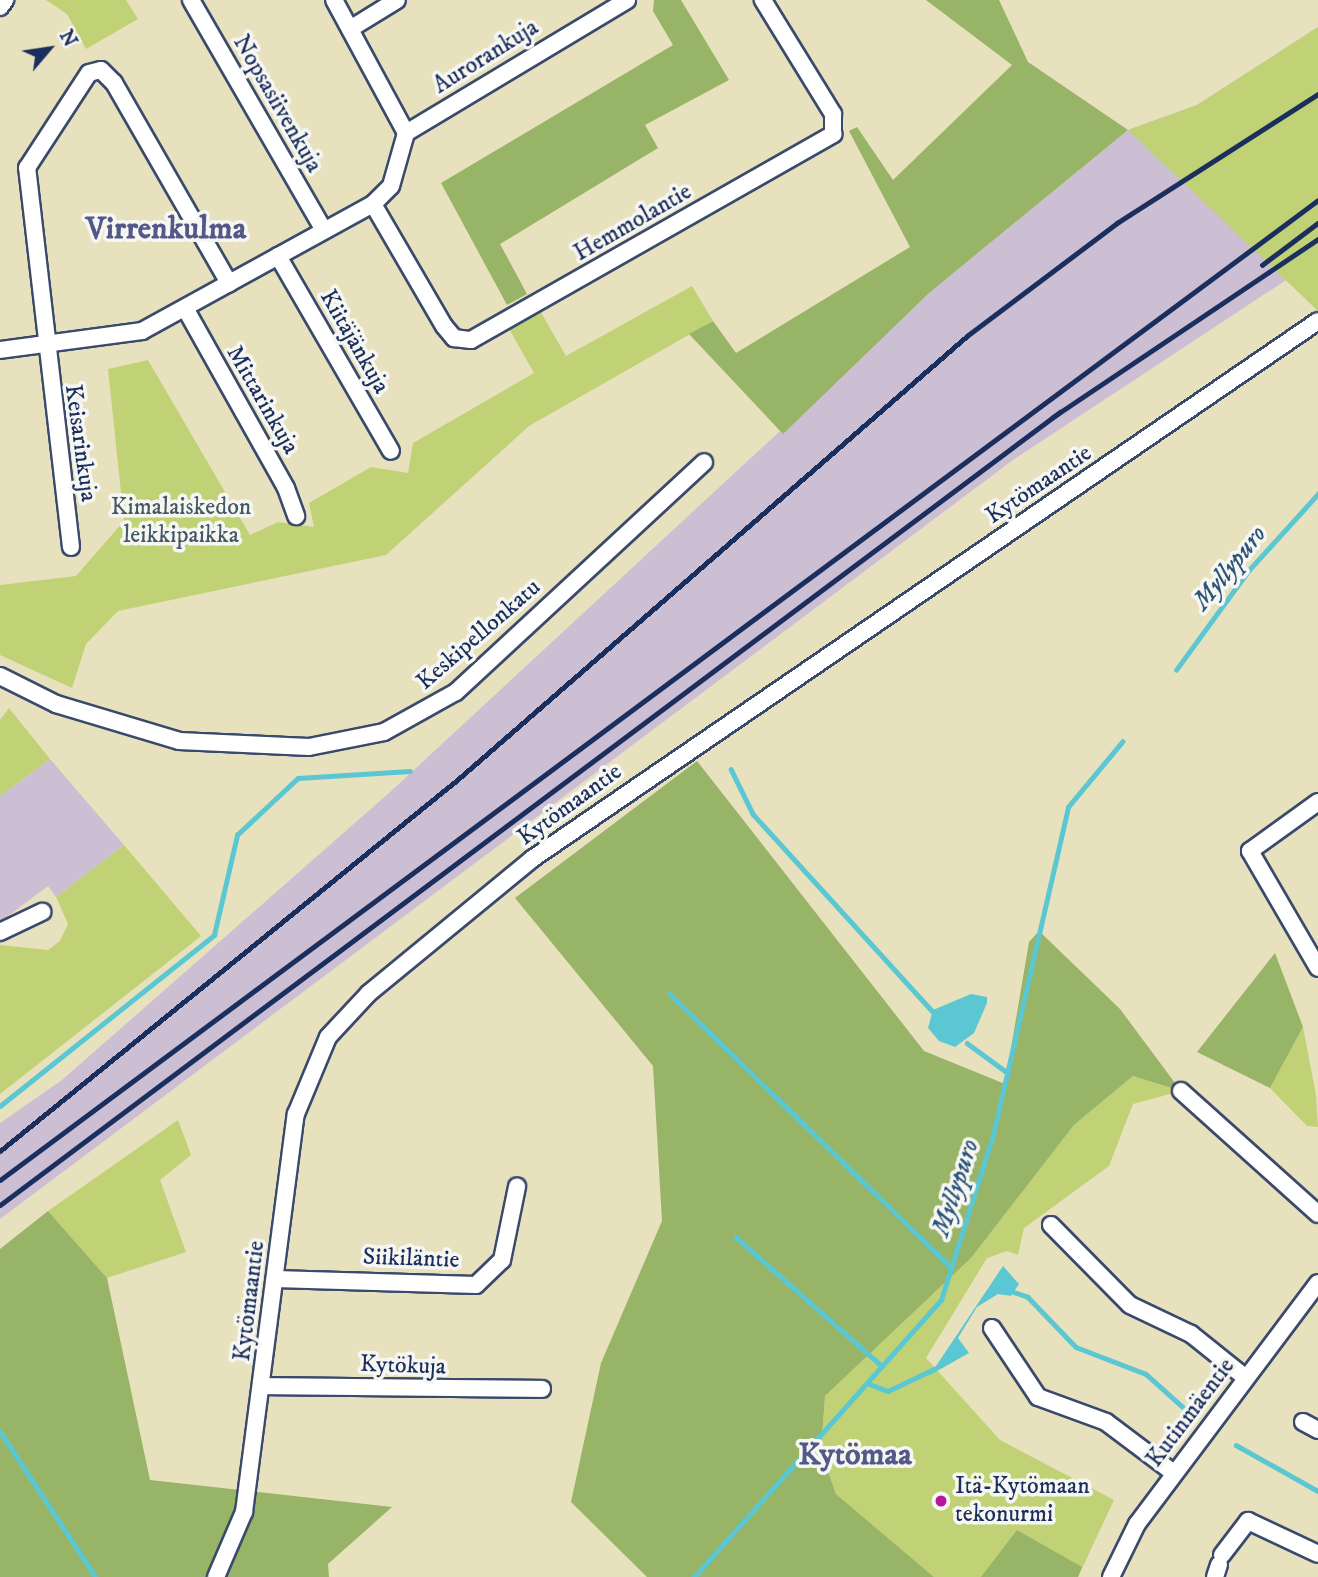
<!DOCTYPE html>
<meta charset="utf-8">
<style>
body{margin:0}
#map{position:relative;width:1318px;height:1577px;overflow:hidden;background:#e8e1be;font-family:"IM FELL DW Pica",serif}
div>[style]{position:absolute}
.industrial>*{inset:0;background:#ccbfd4}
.green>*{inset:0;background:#c0d275}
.forest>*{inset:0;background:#98b466}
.water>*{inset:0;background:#5bc7d2}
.stream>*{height:4.5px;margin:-2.25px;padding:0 2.25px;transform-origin:2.25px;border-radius:2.25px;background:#5bc7d2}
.roads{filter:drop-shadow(2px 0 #3a4a6c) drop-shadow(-2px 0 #3a4a6c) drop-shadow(0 2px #3a4a6c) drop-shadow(0 -2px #3a4a6c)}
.minor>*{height:16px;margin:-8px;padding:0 8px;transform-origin:8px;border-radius:8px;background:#fff}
.rail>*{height:4.5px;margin:-2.25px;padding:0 2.25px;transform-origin:2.25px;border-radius:2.25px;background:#1b2f5e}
.dots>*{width:19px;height:19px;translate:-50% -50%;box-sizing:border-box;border:4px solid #f6f6f2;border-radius:50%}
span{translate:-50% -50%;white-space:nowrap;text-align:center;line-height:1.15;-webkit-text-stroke:7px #f6f6f2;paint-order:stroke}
.street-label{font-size:24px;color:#1b2f5e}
.park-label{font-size:24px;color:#445864}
.poi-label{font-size:24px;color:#1b2f5e}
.left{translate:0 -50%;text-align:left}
.water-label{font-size:26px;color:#2b557b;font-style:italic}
.district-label{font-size:32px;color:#525887;font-weight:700}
.north{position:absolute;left:14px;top:14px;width:70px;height:70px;-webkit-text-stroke:5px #f6f6f2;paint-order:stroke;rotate:61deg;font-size:19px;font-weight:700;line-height:28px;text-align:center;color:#1b2f5e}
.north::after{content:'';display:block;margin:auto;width:24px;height:32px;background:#1b2f5e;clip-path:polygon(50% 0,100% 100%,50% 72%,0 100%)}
</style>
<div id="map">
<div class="industrial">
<i style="clip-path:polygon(1318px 27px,1318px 259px,1013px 460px,0 1219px,0 1123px,62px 1080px,389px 793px,929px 293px,1128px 130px,1197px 105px)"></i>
<i style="clip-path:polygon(50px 759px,124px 845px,56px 897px,48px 886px,0 922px,0 796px)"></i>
</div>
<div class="green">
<i style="clip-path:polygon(46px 0,126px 0,138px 19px,86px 49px,67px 14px)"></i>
<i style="clip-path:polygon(1318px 27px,1318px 311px,1128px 130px,1197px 105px)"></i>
<i style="clip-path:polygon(692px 286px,713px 321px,529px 426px,386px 555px,118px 611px,86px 644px,72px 688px,0 655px,0 585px,76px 576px,124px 521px,108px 369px,148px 360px,250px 535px,278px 522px,314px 527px,309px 503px,371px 467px,408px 473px,413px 443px,534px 373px,508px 327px,539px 309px,566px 356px)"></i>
<i style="clip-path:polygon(9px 708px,50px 759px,0 796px,0 720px)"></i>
<i style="clip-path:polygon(124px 845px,201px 936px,0 1094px,0 945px,48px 950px,60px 941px,68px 924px,56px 897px)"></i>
<i style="clip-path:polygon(1303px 1027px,1316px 1095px,1318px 1127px,1307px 1126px,1270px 1088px)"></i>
<i style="clip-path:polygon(1133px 1076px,1181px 1091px,1133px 1104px,1109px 1166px,1024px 1228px,1018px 1255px,1007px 1251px,987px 1258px,926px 1358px,1000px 1440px,1114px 1500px,1078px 1577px,934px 1577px,836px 1494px,821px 1451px,825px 1396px,971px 1258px,1074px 1125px)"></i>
<i style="clip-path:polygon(178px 1120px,191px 1155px,160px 1180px,186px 1252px,107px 1278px,48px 1211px)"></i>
</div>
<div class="forest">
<i style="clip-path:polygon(654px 0,681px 0,729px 80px,645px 125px,658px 148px,500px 244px,527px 294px,507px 305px,441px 183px,673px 45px,653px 11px)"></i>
<i style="clip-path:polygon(926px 0,999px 0,1028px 62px,1128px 130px,929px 293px,783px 434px,689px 334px,713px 321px,736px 353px,910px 247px,849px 131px,857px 127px,893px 180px,1012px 65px)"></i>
<i style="clip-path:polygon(697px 761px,924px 1051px,1005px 1084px,1029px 942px,1039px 931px,1120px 1009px,1181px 1091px,1133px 1076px,1074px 1125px,971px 1258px,825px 1396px,821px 1451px,836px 1494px,934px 1577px,647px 1577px,571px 1502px,601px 1363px,662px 1221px,653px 1066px,515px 898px)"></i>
<i style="clip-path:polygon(1275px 953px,1303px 1027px,1270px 1088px,1197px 1052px)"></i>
<i style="clip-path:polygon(48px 1211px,107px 1278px,150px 1480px,392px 1507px,328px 1564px,329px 1577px,0 1577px,0 1249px)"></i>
<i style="clip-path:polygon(1017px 1530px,1082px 1567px,1078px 1577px,981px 1577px)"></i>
</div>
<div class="water">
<i style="clip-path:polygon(971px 994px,987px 997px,987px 1003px,974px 1033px,955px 1047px,939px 1041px,928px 1028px,933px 1010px)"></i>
<i style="clip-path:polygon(1003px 1266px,1019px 1284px,1011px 1296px,998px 1294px,977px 1307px,958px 1338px,969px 1353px,930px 1375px)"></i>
</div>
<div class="stream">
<i style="left:1176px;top:670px;width:124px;rotate:-53.9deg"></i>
<i style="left:1249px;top:570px;width:103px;rotate:-47.8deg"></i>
<i style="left:731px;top:769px;width:50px;rotate:63.9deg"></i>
<i style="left:753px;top:814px;width:268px;rotate:47.7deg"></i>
<i style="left:670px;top:994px;width:392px;rotate:44.2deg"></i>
<i style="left:967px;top:1043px;width:51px;rotate:36.2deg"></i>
<i style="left:0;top:1106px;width:274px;rotate:-38.6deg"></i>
<i style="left:214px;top:935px;width:103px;rotate:-77deg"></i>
<i style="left:237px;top:835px;width:83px;rotate:-43.1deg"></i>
<i style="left:298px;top:778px;width:112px;rotate:-3.6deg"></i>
<i style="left:736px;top:1237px;width:195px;rotate:41.5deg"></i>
<i style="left:1008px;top:1290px;width:21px;rotate:19deg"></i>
<i style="left:1028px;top:1297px;width:69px;rotate:46.2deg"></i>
<i style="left:1076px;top:1347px;width:75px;rotate:21.1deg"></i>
<i style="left:1146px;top:1374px;width:50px;rotate:41.7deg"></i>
<i style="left:867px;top:1383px;width:22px;rotate:21deg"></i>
<i style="left:888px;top:1391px;width:51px;rotate:-25.6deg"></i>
<i style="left:0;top:1431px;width:175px;rotate:56.7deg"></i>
<i style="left:1236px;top:1445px;width:94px;rotate:29.3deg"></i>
<i style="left:694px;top:1577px;width:371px;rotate:-48.3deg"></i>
<i style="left:941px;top:1300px;width:173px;rotate:-72.5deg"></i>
<i style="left:993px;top:1135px;width:336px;rotate:-77.1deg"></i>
<i style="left:1068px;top:807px;width:85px;rotate:-50.3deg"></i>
</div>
<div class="roads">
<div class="minor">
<i style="left:191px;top:0;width:266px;rotate:60deg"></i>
<i style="left:0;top:7px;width:9px;rotate:-54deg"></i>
<i style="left:350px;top:29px;width:55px;rotate:-31.7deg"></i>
<i style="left:406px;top:133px;width:258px;rotate:-31deg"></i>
<i style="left:373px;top:204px;width:141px;rotate:59.8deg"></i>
<i style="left:444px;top:326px;width:16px;rotate:50deg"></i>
<i style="left:454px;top:338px;width:17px;rotate:7deg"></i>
<i style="left:471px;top:340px;width:417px;rotate:-29.6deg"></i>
<i style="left:833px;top:134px;width:20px;rotate:-90deg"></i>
<i style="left:833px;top:114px;width:134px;rotate:-121.6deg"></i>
<i style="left:278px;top:256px;width:225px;rotate:59.9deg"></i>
<i style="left:185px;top:308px;width:206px;rotate:60.7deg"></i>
<i style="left:286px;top:488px;width:30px;rotate:70deg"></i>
<i style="left:0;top:350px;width:143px;rotate:-7.6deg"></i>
<i style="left:142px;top:331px;width:264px;rotate:-28.8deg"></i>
<i style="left:373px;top:204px;width:25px;rotate:-45deg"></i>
<i style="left:391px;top:186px;width:55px;rotate:-74.2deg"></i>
<i style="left:406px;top:133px;width:151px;rotate:-118.4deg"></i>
<i style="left:71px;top:547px;width:382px;rotate:-96.6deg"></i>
<i style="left:27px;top:168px;width:113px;rotate:-56.9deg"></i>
<i style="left:89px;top:73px;width:12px;rotate:-14deg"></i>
<i style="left:101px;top:70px;width:18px;rotate:45deg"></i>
<i style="left:114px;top:83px;width:231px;rotate:60.1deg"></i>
<i style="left:0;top:676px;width:63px;rotate:26.6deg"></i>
<i style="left:56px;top:704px;width:128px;rotate:16.7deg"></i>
<i style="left:179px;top:741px;width:130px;rotate:2.6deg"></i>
<i style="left:309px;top:747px;width:76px;rotate:-11.3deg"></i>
<i style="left:384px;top:732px;width:82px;rotate:-29.1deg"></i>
<i style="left:456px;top:692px;width:338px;rotate:-42.8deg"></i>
<i style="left:1318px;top:802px;width:84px;rotate:144.2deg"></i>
<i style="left:1250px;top:851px;width:135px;rotate:59.8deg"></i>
<i style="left:0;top:932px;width:47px;rotate:-25.5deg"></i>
<i style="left:1181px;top:1091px;width:184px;rotate:41.9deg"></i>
<i style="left:1051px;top:1225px;width:112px;rotate:45.4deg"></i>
<i style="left:1130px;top:1305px;width:68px;rotate:25.4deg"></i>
<i style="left:1191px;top:1334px;width:70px;rotate:38.7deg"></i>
<i style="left:275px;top:1279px;width:201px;rotate:1.7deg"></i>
<i style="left:476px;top:1285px;width:36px;rotate:-44deg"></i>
<i style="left:502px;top:1260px;width:75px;rotate:-78.4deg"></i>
<i style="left:992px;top:1328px;width:83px;rotate:56.3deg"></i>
<i style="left:1038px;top:1397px;width:72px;rotate:20.2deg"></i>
<i style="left:1106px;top:1422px;width:85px;rotate:36.9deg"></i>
<i style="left:263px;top:1386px;width:279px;rotate:0.6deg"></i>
<i style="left:1303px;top:1422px;width:17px;rotate:28deg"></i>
<i style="left:1222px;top:1555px;width:43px;rotate:-52.6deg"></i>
<i style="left:1248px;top:1521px;width:77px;rotate:25.2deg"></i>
<i style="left:216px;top:1577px;width:71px;rotate:-66.7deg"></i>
<i style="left:244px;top:1512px;width:401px;rotate:-82.6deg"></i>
<i style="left:296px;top:1114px;width:83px;rotate:-67.4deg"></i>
<i style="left:328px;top:1037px;width:60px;rotate:-47deg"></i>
<i style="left:369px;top:993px;width:211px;rotate:-39.4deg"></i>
<i style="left:532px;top:859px;width:952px;rotate:-34.39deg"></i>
<i style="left:1111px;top:1577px;width:59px;rotate:-63.9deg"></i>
<i style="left:1137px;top:1524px;width:301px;rotate:-53.1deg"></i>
<i style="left:1215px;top:1577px;width:13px;rotate:-72deg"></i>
</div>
</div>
<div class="rail">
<i style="left:1262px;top:265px;width:70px;rotate:-36.9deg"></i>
<i style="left:1053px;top:417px;width:319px;rotate:-33.9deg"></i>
<i style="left:0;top:1151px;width:587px;rotate:-39.06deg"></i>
<i style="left:456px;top:781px;width:678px;rotate:-41.05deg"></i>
<i style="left:967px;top:336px;width:188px;rotate:-37deg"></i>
<i style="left:1117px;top:223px;width:239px;rotate:-32.7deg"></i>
<i style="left:0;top:1180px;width:1642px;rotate:-36.63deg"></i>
<i style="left:0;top:1205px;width:1324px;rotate:-36.8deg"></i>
</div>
<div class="dots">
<i style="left:941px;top:1501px;background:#b5179e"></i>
</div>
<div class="street-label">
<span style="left:486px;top:57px;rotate:-32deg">Aurorankuja</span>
<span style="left:277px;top:104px;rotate:60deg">Nopsasiivenkuja</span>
<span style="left:633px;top:223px;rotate:-30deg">Hemmolantie</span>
<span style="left:354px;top:342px;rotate:60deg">Kiitäjänkuja</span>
<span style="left:262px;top:400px;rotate:60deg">Mittarinkuja</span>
<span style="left:80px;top:443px;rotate:82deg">Keisarinkuja</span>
<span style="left:1039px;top:485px;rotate:-34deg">Kytömaantie</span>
<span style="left:479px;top:635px;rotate:-41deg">Keskipellonkatu</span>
<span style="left:570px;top:805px;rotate:-36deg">Kytömaantie</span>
<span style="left:411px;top:1259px;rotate:2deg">Siikiläntie</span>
<span style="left:250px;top:1301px;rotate:-83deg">Kytömaantie</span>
<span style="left:403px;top:1366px;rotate:2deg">Kytökuja</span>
<span style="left:1191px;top:1413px;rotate:-53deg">Kutinmäentie</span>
</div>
<div class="park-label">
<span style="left:181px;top:522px">Kimalaiskedon<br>leikkipaikka</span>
</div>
<div class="poi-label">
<span class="left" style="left:955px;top:1501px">Itä-Kytömaan<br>tekonurmi</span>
</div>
<div class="water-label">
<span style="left:1230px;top:568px;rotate:-51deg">Myllypuro</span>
<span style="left:956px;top:1188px;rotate:-72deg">Myllypuro</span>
</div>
<div class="district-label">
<span style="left:166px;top:229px">Virrenkulma</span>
<span style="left:855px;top:1455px">Kytömaa</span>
</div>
<div class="north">N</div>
</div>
